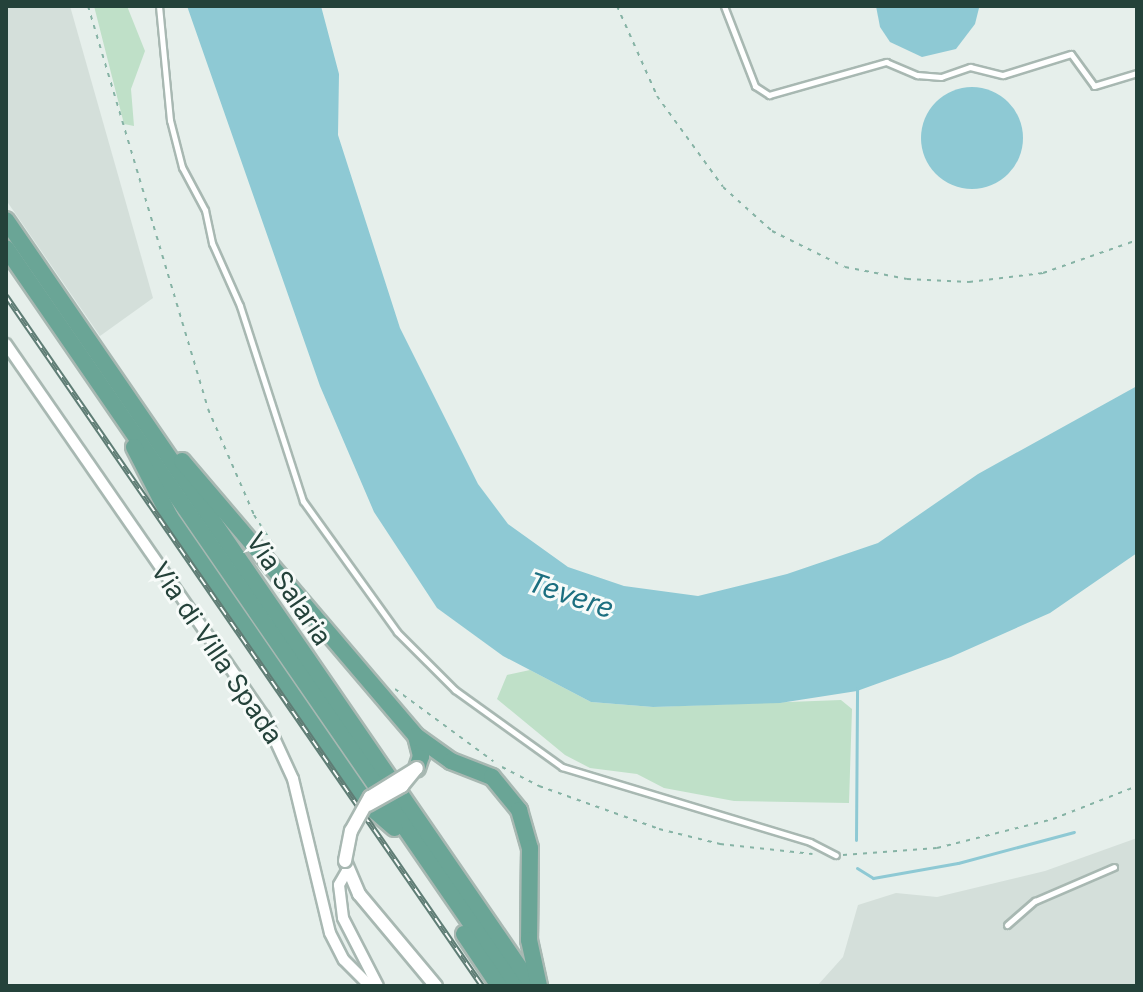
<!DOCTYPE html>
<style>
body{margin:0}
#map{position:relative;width:1143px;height:992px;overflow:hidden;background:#e6efeb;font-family:Inter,sans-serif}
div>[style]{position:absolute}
.built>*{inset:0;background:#d4dfda}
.green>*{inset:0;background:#bfe0c8}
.water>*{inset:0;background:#8ec9d4}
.round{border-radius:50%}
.stream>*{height:3px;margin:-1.5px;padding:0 1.5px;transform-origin:1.5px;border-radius:1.5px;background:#8ec9d4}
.path>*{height:2px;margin-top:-1px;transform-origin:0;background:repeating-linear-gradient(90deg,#86b3a5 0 4px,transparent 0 10px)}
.roads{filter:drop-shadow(2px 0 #a8b8b2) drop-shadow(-2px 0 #a8b8b2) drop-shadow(0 2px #a8b8b2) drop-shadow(0 -2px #a8b8b2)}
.service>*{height:5px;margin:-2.5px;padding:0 2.5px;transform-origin:2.5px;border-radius:2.5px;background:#fff}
.minor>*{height:10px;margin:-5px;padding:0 5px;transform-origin:5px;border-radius:5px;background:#fff}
.tertiary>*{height:12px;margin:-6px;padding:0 6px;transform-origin:6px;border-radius:6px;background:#fff}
.primary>*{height:16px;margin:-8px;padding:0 8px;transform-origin:8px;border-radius:8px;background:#6aa596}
.rail>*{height:6px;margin-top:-3px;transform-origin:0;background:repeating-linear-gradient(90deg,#f7fbf9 0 9px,#5f7d75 0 18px);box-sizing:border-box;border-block:2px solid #5f7d75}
.bridges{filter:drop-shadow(2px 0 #a8b8b2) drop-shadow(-2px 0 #a8b8b2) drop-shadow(0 2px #a8b8b2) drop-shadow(0 -2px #a8b8b2)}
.tertiary-bridge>*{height:12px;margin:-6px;padding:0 6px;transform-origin:6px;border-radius:6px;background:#fff}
span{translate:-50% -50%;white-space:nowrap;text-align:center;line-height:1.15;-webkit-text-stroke:6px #f7fbf9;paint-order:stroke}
.street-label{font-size:26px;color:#24423a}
.water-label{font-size:28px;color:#1c6f80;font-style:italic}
.frame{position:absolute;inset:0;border:8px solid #24423a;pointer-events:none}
</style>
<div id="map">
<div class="built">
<i style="clip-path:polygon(6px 6px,70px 6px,153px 298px,100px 336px,6px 200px)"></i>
<i style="clip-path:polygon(1137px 838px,1137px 986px,817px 986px,843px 957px,858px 905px,896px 893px,937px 897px,1045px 871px)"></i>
</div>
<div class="green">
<i style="clip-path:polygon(94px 6px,127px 6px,145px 51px,131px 89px,134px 126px,124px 124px)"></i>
<i style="clip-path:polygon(530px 670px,591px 702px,653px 707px,841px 700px,852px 709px,849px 803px,734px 801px,664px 788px,637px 774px,590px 768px,565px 755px,497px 699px,507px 675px)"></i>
</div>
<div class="water">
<i style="clip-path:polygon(187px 6px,321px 6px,339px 74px,338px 135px,400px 328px,478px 484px,508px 524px,568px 567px,624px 586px,698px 596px,787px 574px,878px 543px,978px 474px,1137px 386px,1137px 553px,1050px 613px,951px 657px,857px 691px,780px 703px,653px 707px,591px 702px,503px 656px,437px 608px,374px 512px,320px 386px)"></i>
<i style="clip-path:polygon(876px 6px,978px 6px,979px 8px,975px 24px,956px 49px,922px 57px,890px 42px,880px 27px)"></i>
<i class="round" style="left:921px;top:87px;width:102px;height:102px"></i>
</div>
<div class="stream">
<i style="left:856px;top:840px;width:152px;rotate:-89.6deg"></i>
<i style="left:857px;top:868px;width:19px;rotate:32deg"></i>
<i style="left:873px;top:878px;width:86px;rotate:-10deg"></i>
<i style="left:958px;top:863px;width:120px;rotate:-15deg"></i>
</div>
<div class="path">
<i style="left:88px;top:6px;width:420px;rotate:73.4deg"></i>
<i style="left:208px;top:409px;width:116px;rotate:66.5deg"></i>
<i style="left:254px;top:515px;width:38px;rotate:57deg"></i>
<i style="left:617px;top:6px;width:98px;rotate:66deg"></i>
<i style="left:657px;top:96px;width:112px;rotate:54deg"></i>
<i style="left:723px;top:187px;width:66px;rotate:41.9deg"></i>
<i style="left:772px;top:231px;width:81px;rotate:26.3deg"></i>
<i style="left:845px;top:267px;width:63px;rotate:11deg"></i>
<i style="left:907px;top:279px;width:62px;rotate:2.8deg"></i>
<i style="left:969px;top:282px;width:75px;rotate:-6.9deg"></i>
<i style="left:1043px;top:273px;width:100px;rotate:-19.3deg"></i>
<i style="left:395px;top:689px;width:122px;rotate:36.3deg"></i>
<i style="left:502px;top:767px;width:42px;rotate:27.2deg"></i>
<i style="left:539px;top:786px;width:127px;rotate:19.7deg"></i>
<i style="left:659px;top:829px;width:63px;rotate:13.8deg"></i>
<i style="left:720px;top:844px;width:93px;rotate:6.2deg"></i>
<i style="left:843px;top:855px;width:94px;rotate:-4.3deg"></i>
<i style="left:937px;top:848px;width:120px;rotate:-14deg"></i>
<i style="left:1053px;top:819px;width:90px;rotate:-21.4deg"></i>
</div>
<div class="roads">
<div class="service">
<i style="left:159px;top:6px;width:115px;rotate:84.5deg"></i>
<i style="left:170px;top:120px;width:49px;rotate:75.7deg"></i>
<i style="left:182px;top:167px;width:49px;rotate:61.9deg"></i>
<i style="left:205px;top:210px;width:34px;rotate:78deg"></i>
<i style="left:212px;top:243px;width:69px;rotate:66deg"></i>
<i style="left:240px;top:306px;width:205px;rotate:72.1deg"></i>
<i style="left:303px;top:501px;width:161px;rotate:54.3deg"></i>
<i style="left:397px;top:632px;width:82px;rotate:45deg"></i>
<i style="left:455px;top:690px;width:132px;rotate:35.7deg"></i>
<i style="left:562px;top:767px;width:259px;rotate:16.8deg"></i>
<i style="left:810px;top:842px;width:29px;rotate:27deg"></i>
<i style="left:724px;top:6px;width:86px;rotate:68.8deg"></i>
<i style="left:755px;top:86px;width:17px;rotate:33deg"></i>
<i style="left:769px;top:95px;width:122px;rotate:-15.8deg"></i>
<i style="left:886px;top:62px;width:34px;rotate:23deg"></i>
<i style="left:917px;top:75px;width:24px;rotate:5deg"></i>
<i style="left:941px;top:77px;width:31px;rotate:-19deg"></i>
<i style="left:970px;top:67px;width:34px;rotate:14deg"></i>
<i style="left:1003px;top:75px;width:71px;rotate:-17.2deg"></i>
<i style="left:1071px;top:54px;width:39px;rotate:54deg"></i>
<i style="left:1094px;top:86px;width:45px;rotate:-16.8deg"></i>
<i style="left:1007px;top:925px;width:37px;rotate:-41deg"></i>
<i style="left:1035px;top:901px;width:86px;rotate:-23.3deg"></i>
</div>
<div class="minor">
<i style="left:6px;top:344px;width:453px;rotate:55.3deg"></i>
<i style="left:264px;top:716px;width:69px;rotate:65.3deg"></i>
<i style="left:293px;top:779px;width:158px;rotate:76.5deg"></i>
<i style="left:330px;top:933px;width:30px;rotate:63deg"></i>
<i style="left:344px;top:960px;width:37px;rotate:45deg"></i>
<i style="left:347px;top:871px;width:16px;rotate:120deg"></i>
<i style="left:339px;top:885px;width:33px;rotate:83deg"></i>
<i style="left:343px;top:918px;width:76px;rotate:62.8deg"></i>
</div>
<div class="tertiary">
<i style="left:345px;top:861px;width:36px;rotate:67deg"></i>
<i style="left:359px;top:894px;width:120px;rotate:50.1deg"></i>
</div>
<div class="primary">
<i style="left:6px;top:220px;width:929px;rotate:55.52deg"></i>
<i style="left:6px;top:248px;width:896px;rotate:55.46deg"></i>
<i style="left:134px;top:447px;width:79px;rotate:62.8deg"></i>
<i style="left:170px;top:517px;width:349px;rotate:55.5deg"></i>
<i style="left:368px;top:805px;width:35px;rotate:41deg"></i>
<i style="left:182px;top:461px;width:361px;rotate:49.6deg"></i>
<i style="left:416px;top:736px;width:21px;rotate:76deg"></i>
<i style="left:421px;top:756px;width:13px;rotate:108deg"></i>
<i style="left:416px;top:736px;width:43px;rotate:35.5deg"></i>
<i style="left:451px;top:761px;width:44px;rotate:21.3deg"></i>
<i style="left:492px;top:777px;width:43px;rotate:50.7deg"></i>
<i style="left:519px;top:810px;width:40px;rotate:74deg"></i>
<i style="left:530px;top:848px;width:92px;rotate:90.6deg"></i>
<i style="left:529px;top:940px;width:47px;rotate:77.7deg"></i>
<i style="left:464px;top:934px;width:63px;rotate:56.1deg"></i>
</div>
</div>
<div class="rail">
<i style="left:6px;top:296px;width:838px;rotate:55.4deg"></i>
</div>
<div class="bridges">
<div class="tertiary-bridge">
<i style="left:368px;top:805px;width:39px;rotate:-29deg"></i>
<i style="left:402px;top:786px;width:22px;rotate:-51deg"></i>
<i style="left:345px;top:861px;width:31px;rotate:-79deg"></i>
<i style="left:351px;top:831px;width:39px;rotate:-61deg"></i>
<i style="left:370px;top:797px;width:55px;rotate:-31.7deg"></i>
</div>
</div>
<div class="street-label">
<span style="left:289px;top:589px;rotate:56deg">Via Salaria</span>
<span style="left:217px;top:653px;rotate:56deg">Via di Villa Spada</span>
</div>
<div class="water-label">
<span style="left:571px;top:595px;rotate:19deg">Tevere</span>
</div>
<div class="frame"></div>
</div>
